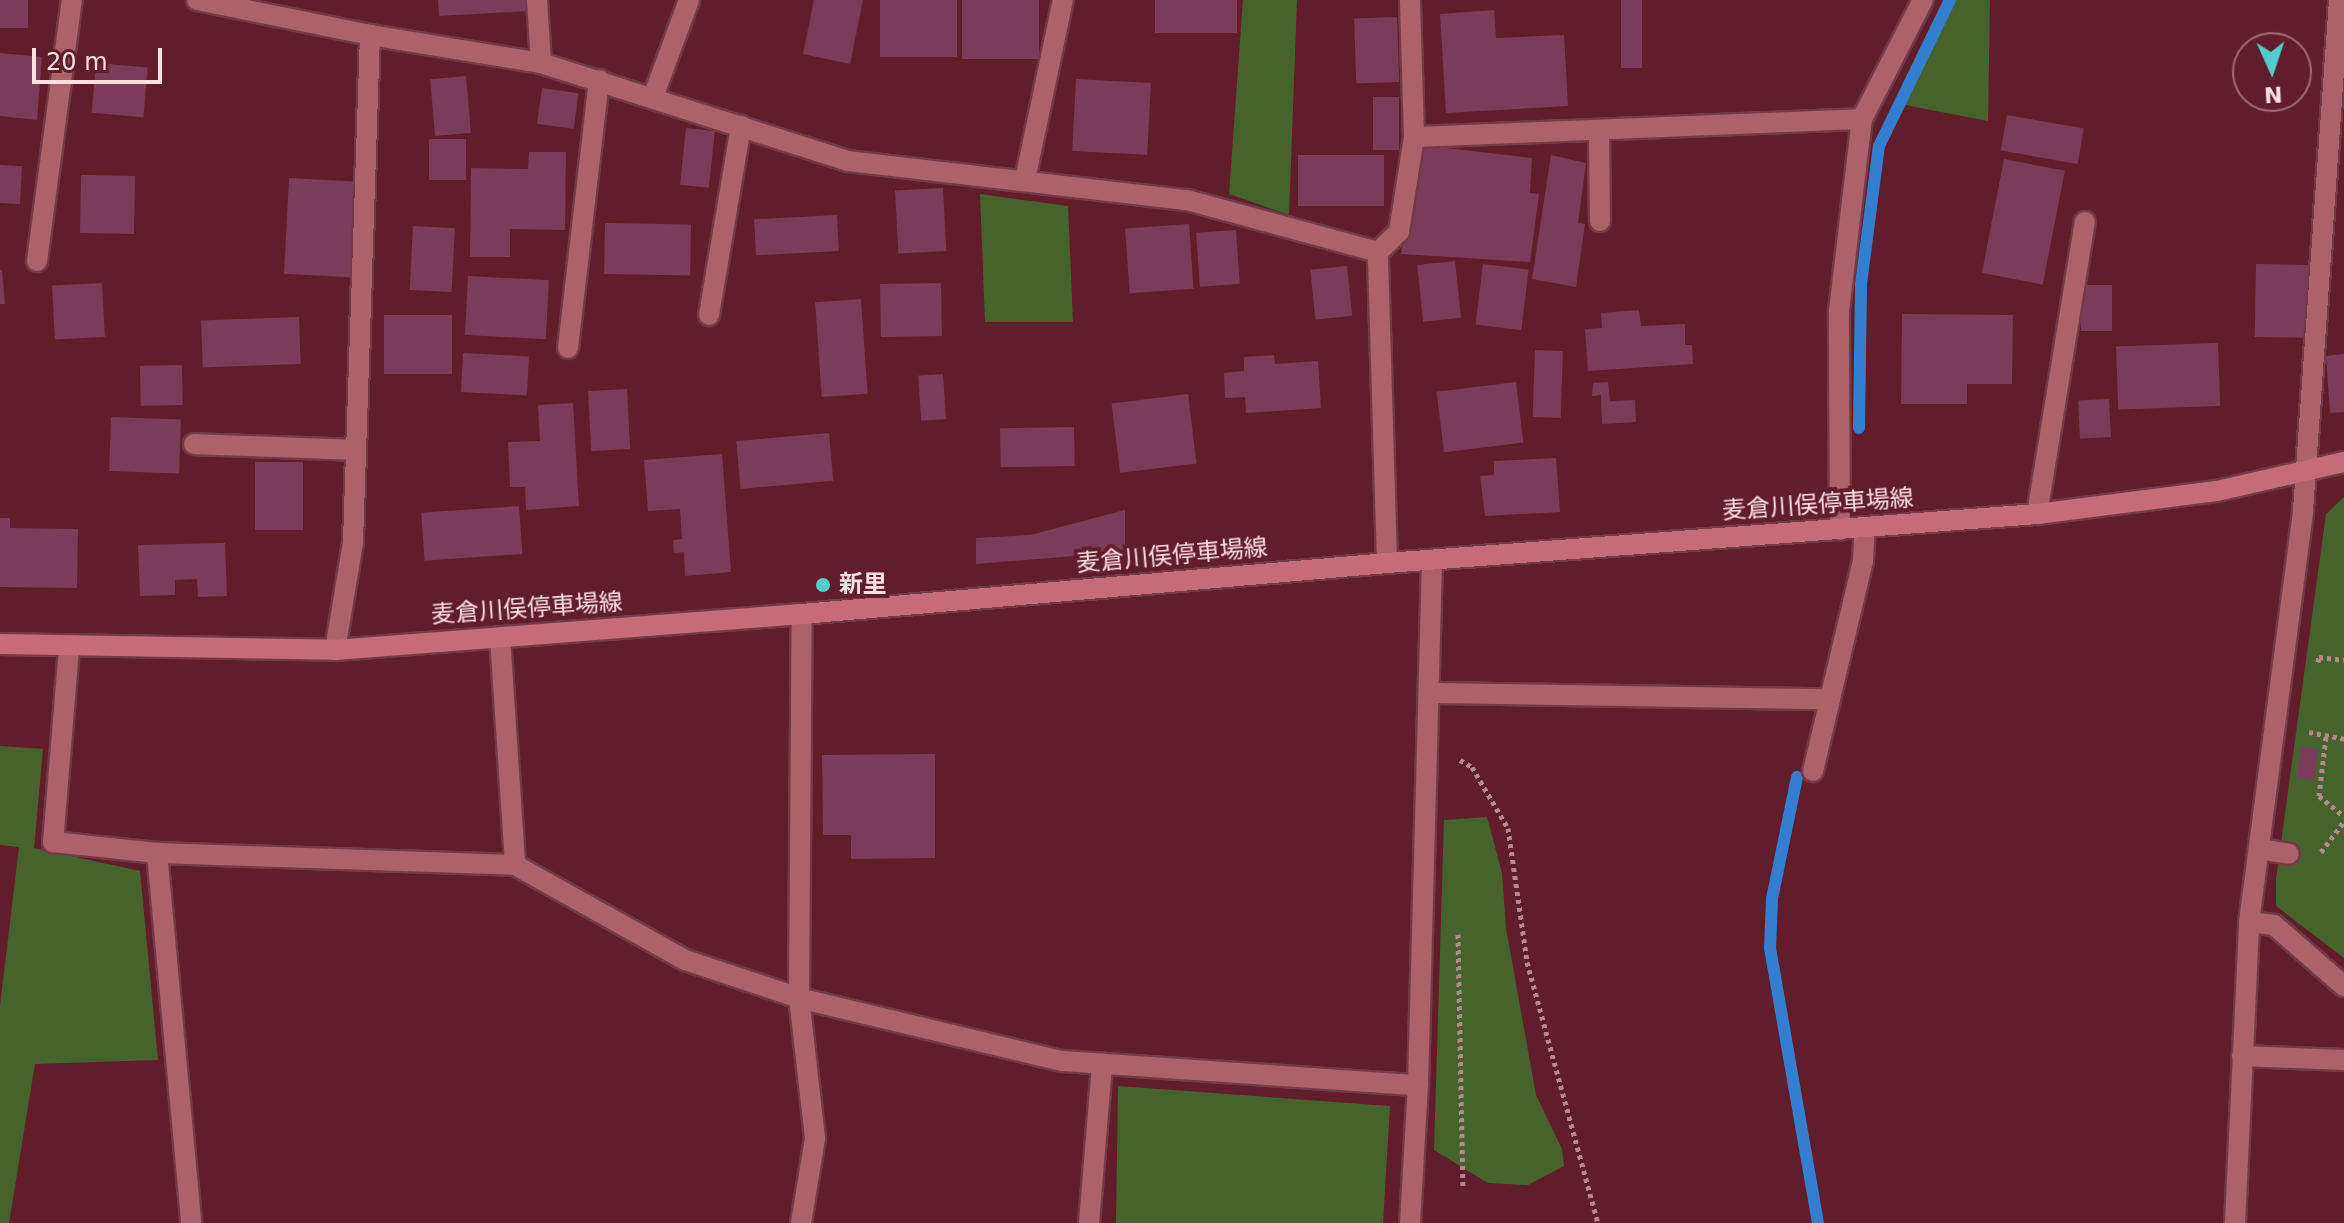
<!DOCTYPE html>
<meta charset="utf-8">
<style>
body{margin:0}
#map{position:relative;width:2344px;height:1223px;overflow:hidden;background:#621d2a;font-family:"DejaVu Sans","Noto Sans JP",sans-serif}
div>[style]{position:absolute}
.green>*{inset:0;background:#46632e}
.stream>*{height:12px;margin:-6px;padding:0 6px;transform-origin:6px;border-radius:6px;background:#337ece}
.building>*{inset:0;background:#7d3b5a;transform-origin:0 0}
.path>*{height:5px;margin-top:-2.5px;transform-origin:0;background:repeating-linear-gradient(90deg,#b5878e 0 4px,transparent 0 8px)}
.roads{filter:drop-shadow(2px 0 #733a48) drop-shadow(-2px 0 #733a48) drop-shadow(0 2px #733a48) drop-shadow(0 -2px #733a48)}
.service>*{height:20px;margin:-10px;padding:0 10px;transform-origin:10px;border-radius:10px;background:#ad616a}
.minor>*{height:20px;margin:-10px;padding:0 10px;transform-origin:10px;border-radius:10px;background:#ad616a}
.tertiary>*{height:20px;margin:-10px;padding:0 10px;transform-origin:10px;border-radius:10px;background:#ad616a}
.secondary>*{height:20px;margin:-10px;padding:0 10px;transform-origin:10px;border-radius:10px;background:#c56c78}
.dots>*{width:22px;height:22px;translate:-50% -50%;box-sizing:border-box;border:4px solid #621d2a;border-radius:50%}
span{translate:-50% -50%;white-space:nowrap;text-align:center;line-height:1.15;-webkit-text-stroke:8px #621d2a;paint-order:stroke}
.street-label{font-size:24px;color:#fadfe1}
.poi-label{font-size:24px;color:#fadfe1;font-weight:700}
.left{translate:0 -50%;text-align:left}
.north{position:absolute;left:2232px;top:32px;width:80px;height:80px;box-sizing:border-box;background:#621d2a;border:2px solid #9f6b73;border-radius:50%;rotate:177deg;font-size:22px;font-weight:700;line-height:32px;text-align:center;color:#fadfe1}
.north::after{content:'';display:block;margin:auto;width:28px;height:36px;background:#53cdca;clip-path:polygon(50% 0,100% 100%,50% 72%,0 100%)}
.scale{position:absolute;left:32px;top:48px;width:130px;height:36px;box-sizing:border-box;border:4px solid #fadfe1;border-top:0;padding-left:10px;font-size:24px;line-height:28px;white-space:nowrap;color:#fadfe1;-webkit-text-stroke:6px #621d2a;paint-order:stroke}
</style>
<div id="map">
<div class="green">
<i style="clip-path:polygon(1243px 0,1297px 0,1289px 215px,1229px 194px)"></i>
<i style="clip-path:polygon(1954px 0,1990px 0,1988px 121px,1900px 104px)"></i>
<i style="clip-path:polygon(980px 194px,1068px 206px,1073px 322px,985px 322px)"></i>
<i style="clip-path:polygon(2344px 497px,2344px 958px,2276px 906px,2276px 879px,2326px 514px)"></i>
<i style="clip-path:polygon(0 746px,43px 749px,34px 848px,140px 871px,158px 1060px,35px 1064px,9px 1223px,0 1223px,0 1006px,19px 847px,0 845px)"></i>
<i style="clip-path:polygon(1487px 817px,1502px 873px,1506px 928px,1536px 1095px,1562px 1149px,1564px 1166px,1528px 1185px,1488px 1183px,1434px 1150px,1444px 820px)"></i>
<i style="clip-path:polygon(1118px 1086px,1390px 1106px,1383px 1223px,1116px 1223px)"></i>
</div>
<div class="stream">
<i style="left:1859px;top:428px;width:144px;rotate:-89.2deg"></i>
<i style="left:1861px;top:284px;width:139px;rotate:-82.6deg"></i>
<i style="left:1879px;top:146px;width:162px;rotate:-64.1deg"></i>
<i style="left:1797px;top:777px;width:125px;rotate:101.6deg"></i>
<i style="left:1772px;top:899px;width:49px;rotate:92.3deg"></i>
<i style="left:1770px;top:948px;width:279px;rotate:80.1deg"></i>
</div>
<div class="building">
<i style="left:0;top:0;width:28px;height:28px"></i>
<i style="clip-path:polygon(438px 0,530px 0,530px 11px,439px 16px)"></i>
<i style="clip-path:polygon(814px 0,863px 0,850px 64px,803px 54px)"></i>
<i style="left:880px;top:0;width:77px;height:57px"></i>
<i style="left:962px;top:0;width:77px;height:59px"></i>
<i style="left:1155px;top:0;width:82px;height:33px"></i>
<i style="left:1621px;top:0;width:21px;height:68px"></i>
<i style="clip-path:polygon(1494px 10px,1496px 38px,1564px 35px,1568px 106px,1446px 113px,1440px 14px)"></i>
<i style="left:1397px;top:17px;width:65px;height:43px;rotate:88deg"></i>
<i style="clip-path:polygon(0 53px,42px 57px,37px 120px,0 116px)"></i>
<i style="left:96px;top:63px;width:52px;height:50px;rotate:5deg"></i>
<i style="left:466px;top:76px;width:57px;height:36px;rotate:85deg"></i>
<i style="left:1076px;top:79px;width:75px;height:72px;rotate:3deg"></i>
<i style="left:542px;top:88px;width:37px;height:36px;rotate:8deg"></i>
<i style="left:1373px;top:97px;width:26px;height:53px"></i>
<i style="left:2007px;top:115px;width:78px;height:36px;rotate:10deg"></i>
<i style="left:686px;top:128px;width:29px;height:57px;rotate:6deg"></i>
<i style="left:429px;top:139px;width:37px;height:41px"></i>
<i style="clip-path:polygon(1421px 145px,1532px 158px,1530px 193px,1539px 194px,1530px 262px,1401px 254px)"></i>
<i style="clip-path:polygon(529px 152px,566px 152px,565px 230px,510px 229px,510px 257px,470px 257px,471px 168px,528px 169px)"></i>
<i style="left:1298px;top:155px;width:86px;height:51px"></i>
<i style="clip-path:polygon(1551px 155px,1586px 163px,1578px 223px,1585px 224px,1576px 287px,1532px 279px)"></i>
<i style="left:2004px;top:159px;width:62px;height:116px;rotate:11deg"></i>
<i style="left:0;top:165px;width:22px;height:38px;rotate:3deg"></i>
<i style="left:81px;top:175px;width:54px;height:58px;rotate:1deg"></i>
<i style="left:289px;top:178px;width:71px;height:96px;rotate:3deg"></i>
<i style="left:943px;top:188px;width:63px;height:48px;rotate:87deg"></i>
<i style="left:837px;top:215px;width:36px;height:83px;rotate:87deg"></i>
<i style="left:605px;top:223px;width:86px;height:51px;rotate:1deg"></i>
<i style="left:1189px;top:224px;width:65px;height:64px;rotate:86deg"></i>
<i style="left:413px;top:226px;width:42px;height:64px;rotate:3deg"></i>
<i style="left:1236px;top:230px;width:54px;height:40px;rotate:86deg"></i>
<i style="left:1455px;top:261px;width:57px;height:38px;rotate:84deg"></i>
<i style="left:1483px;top:264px;width:46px;height:61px;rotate:7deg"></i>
<i style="left:2256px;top:264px;width:56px;height:73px;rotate:1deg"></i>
<i style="left:1347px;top:266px;width:50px;height:37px;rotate:84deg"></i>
<i style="clip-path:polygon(0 270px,2px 270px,5px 304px,0 304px)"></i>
<i style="left:468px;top:276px;width:81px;height:59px;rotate:3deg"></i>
<i style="left:102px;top:283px;width:54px;height:50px;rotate:87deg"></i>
<i style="left:941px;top:283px;width:53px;height:61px;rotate:89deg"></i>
<i style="left:2081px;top:285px;width:31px;height:46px"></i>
<i style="left:861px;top:299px;width:95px;height:46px;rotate:86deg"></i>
<i style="clip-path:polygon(1639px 310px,1641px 326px,1685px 324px,1685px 345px,1692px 345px,1693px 364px,1588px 371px,1585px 329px,1602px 328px,1601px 313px)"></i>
<i style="clip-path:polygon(1902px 314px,2013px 315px,2012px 384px,1967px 384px,1967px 404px,1901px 404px)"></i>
<i style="left:384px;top:315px;width:68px;height:59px"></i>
<i style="left:299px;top:317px;width:47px;height:98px;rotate:88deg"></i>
<i style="left:2218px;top:343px;width:63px;height:102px;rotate:88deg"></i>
<i style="left:1535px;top:350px;width:28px;height:67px;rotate:2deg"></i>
<i style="left:463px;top:353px;width:66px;height:39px;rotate:3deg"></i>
<i style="clip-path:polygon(2344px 354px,2344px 412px,2330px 413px,2326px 356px)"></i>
<i style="clip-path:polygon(1274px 355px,1275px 364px,1318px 361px,1321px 408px,1246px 413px,1245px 397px,1225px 398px,1224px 373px,1244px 371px,1244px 357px)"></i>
<i style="left:182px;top:365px;width:40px;height:42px;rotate:89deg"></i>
<i style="left:943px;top:374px;width:45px;height:25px;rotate:86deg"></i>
<i style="left:1516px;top:382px;width:61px;height:80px;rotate:83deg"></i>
<i style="clip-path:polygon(1608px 382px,1610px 401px,1635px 400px,1636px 422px,1602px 424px,1601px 395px,1592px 396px,1593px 383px)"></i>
<i style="left:627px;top:389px;width:60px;height:39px;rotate:87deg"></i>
<i style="left:1188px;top:394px;width:70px;height:77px;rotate:83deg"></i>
<i style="left:2109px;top:399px;width:38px;height:31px;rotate:87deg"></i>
<i style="clip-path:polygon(573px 403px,579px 506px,526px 510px,525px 487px,510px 487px,508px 442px,540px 441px,538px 405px)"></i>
<i style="left:111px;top:417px;width:70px;height:54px;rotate:2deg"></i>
<i style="left:1074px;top:427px;width:39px;height:74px;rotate:89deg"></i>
<i style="left:829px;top:433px;width:48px;height:93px;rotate:85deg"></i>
<i style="clip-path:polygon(722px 454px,731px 572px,685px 576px,684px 552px,674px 553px,673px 540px,682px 539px,680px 509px,648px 511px,644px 460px)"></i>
<i style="clip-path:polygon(1556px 458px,1560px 512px,1485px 516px,1480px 476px,1494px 475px,1494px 461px)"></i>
<i style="left:255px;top:462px;width:48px;height:68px"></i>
<i style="left:519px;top:506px;width:48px;height:98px;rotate:86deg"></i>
<i style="clip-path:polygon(1125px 510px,1125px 552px,976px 564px,976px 538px,1030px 535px)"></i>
<i style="clip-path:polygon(0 518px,10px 518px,10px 528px,78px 529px,77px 588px,0 587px)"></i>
<i style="clip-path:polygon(225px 543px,227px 596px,198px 597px,197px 579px,175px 580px,175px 595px,140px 596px,138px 545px)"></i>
<i style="left:2301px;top:747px;width:17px;height:31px;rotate:7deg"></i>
<i style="clip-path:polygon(935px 754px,935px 858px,851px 859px,851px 835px,823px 835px,822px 755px)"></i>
</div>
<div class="path">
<i style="left:2318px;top:662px;width:5px;rotate:-79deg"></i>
<i style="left:2319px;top:657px;width:25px;rotate:7deg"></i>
<i style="left:2309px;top:732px;width:36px;rotate:11deg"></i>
<i style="left:2326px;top:737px;width:59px;rotate:96.8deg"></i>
<i style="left:2319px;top:796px;width:32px;rotate:39deg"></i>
<i style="left:1460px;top:760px;width:14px;rotate:30deg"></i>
<i style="left:1472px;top:767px;width:71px;rotate:59.5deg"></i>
<i style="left:1508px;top:828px;width:135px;rotate:81.9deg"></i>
<i style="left:1527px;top:962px;width:270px;rotate:74.8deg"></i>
<i style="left:2321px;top:852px;width:39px;rotate:-53deg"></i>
<i style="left:1458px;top:934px;width:255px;rotate:88.9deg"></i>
</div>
<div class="roads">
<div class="service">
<i style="left:653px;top:97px;width:103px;rotate:-69.6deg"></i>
<i style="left:1599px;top:130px;width:91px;rotate:89.4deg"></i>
<i style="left:709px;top:315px;width:192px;rotate:-80.4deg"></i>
<i style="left:568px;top:348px;width:270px;rotate:-83.4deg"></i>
<i style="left:194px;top:444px;width:162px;rotate:2.1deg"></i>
<i style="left:1813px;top:771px;width:74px;rotate:-76.7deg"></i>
<i style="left:2259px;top:849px;width:30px;rotate:9deg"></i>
<i style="left:1089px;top:1223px;width:160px;rotate:-85.3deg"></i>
</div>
<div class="minor">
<i style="left:197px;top:0;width:177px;rotate:11.4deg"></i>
<i style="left:370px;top:35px;width:173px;rotate:9.3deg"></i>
<i style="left:541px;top:63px;width:322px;rotate:17.7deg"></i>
<i style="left:848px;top:161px;width:341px;rotate:6.6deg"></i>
<i style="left:1187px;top:200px;width:198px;rotate:15.2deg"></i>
<i style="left:537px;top:0;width:63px;rotate:86.4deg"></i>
<i style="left:1414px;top:137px;width:448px;rotate:-2.3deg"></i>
<i style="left:1025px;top:180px;width:184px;rotate:-78.1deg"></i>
<i style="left:37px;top:261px;width:263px;rotate:-82.4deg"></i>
<i style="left:2037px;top:514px;width:296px;rotate:-80.7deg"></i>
<i style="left:1840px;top:530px;width:219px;rotate:-90.3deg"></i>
<i style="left:1839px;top:311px;width:193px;rotate:-83.2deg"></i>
<i style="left:1862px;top:119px;width:134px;rotate:-62.9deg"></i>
<i style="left:1387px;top:563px;width:311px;rotate:-91.7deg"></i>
<i style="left:1378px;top:252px;width:29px;rotate:-44deg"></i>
<i style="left:1399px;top:232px;width:96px;rotate:-81deg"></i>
<i style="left:1414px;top:137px;width:137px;rotate:-91.7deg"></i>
<i style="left:500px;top:637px;width:228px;rotate:86.2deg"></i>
<i style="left:69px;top:648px;width:195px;rotate:94.7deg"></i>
<i style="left:53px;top:842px;width:105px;rotate:6deg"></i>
<i style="left:157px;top:853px;width:358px;rotate:1.9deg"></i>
<i style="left:515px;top:865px;width:195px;rotate:29.2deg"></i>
<i style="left:685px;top:960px;width:120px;rotate:18.4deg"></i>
<i style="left:799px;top:998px;width:270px;rotate:13.5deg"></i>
<i style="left:1062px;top:1061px;width:357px;rotate:3.9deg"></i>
<i style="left:335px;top:650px;width:109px;rotate:-80.5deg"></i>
<i style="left:353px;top:542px;width:507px;rotate:-88.08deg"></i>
<i style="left:1431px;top:693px;width:399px;rotate:0.9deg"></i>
<i style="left:1830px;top:699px;width:142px;rotate:-76.6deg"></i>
<i style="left:1863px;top:561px;width:33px;rotate:-87deg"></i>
<i style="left:157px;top:853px;width:372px;rotate:84.7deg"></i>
<i style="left:2249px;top:922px;width:25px;rotate:7deg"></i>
<i style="left:2274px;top:925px;width:93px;rotate:41.1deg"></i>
<i style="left:2242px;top:1056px;width:102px;rotate:2.2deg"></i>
<i style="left:801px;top:1223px;width:86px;rotate:-80.6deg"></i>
<i style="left:815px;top:1138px;width:141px;rotate:-96.5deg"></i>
<i style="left:799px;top:998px;width:384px;rotate:-89.6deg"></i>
<i style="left:2235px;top:1223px;width:301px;rotate:-87.3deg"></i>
<i style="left:2249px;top:922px;width:415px;rotate:-82.5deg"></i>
<i style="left:2303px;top:511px;width:512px;rotate:-85.97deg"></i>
</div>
<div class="tertiary">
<i style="left:1410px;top:1223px;width:138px;rotate:-86.7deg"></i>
<i style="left:1418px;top:1085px;width:525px;rotate:-88.47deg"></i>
</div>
<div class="secondary">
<i style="left:0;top:644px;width:335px;rotate:1deg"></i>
<i style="left:335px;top:650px;width:468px;rotate:-4.4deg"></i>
<i style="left:802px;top:614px;width:587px;rotate:-4.98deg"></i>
<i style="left:1387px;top:563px;width:652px;rotate:-4.31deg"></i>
<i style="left:2037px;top:514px;width:181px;rotate:-7.3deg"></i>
<i style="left:2217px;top:491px;width:130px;rotate:-12.9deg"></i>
</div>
</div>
<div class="dots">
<i style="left:823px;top:585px;background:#53cdca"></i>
</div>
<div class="street-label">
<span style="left:1818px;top:505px;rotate:-4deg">麦倉川俣停車場線</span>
<span style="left:1172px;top:556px;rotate:-5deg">麦倉川俣停車場線</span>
<span style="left:527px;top:609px;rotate:-4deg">麦倉川俣停車場線</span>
</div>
<div class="poi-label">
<span class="left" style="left:839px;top:585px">新里</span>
</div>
<div class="north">N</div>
<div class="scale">20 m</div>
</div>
